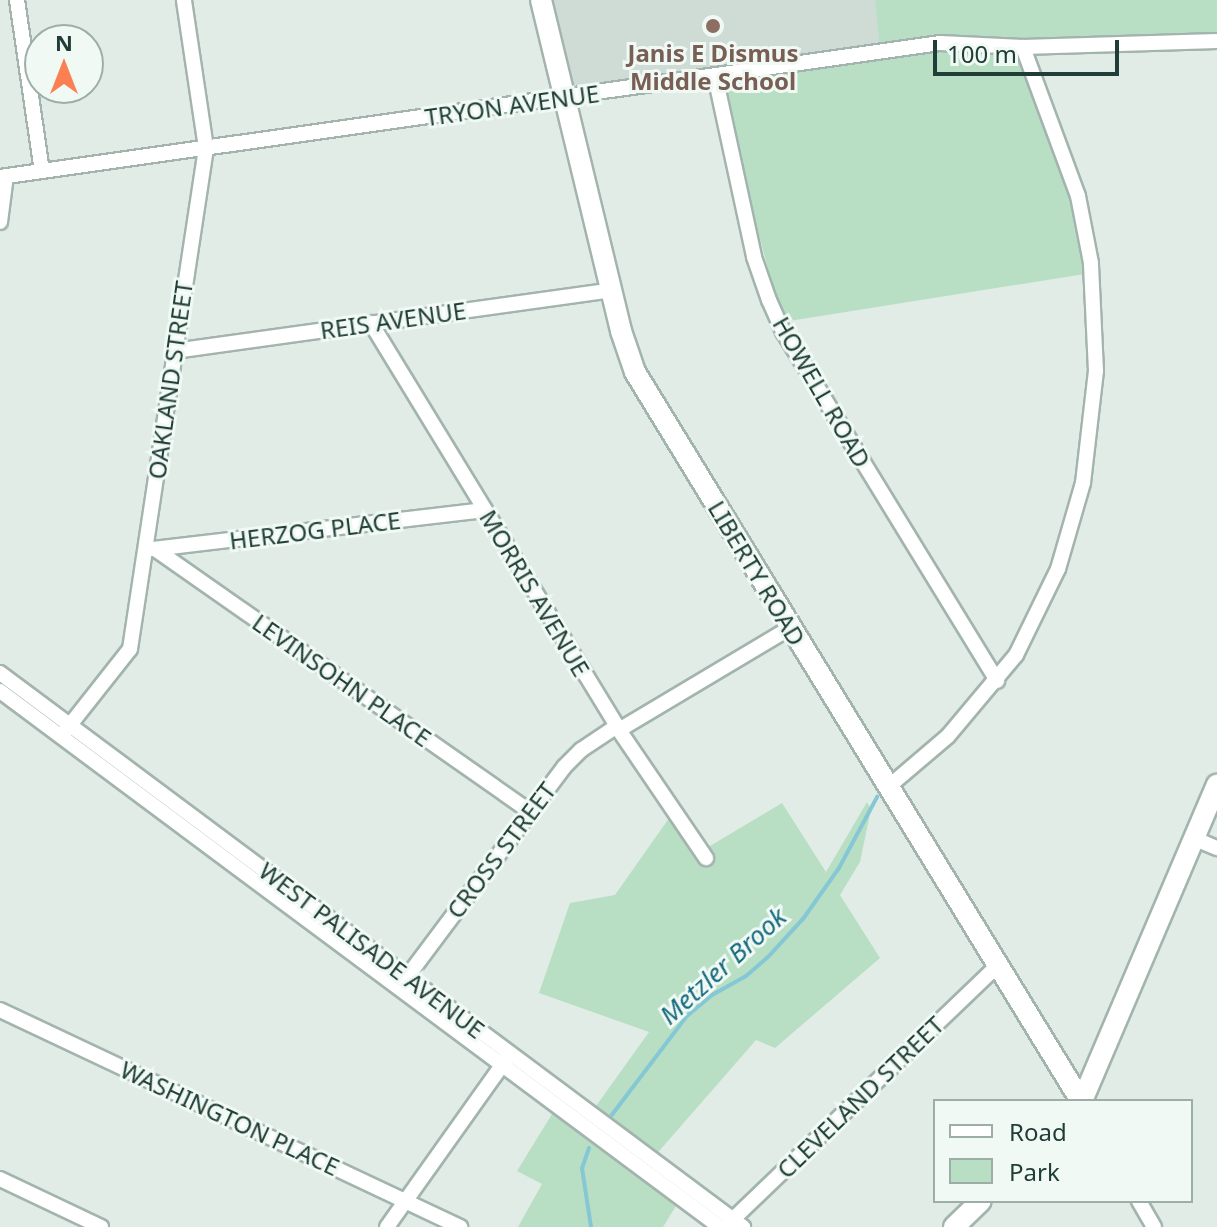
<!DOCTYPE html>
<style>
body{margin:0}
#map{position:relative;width:1217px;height:1227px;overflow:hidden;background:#e1ece7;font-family:"Noto Sans",sans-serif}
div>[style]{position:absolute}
.built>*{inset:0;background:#cfdcd6}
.green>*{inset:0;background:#b8dfc4}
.stream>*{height:4px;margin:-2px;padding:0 2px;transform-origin:2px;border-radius:2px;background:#85c7d5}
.roads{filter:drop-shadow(2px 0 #a3b4af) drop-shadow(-2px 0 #a3b4af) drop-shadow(0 2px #a3b4af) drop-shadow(0 -2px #a3b4af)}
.street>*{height:14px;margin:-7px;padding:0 7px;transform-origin:7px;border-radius:7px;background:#fff}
.secondary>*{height:20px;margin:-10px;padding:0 10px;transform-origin:10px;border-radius:10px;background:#fff}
.dots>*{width:22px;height:22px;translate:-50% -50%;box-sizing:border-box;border:4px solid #f1f9f5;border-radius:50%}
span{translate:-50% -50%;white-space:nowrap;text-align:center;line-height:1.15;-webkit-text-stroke:6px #f1f9f5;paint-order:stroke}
.education-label{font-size:24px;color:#785e54;font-weight:700}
.street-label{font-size:24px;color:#203e37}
.water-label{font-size:26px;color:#166a7e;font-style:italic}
.legend{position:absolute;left:933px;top:1099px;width:260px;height:104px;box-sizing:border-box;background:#f1f9f5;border:2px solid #9daea9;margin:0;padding:10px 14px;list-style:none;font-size:24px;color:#203e37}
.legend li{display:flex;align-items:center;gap:16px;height:40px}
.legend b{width:40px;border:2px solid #9daea9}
.north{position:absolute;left:24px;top:24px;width:80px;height:80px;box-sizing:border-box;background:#f1f9f5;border:2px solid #9daea9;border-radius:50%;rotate:0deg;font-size:22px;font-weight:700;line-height:32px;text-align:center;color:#203e37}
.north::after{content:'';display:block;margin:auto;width:28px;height:36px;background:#fa7f51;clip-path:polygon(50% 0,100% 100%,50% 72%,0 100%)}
.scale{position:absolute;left:933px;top:40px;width:186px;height:36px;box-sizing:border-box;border:4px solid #203e37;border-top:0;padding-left:10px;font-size:24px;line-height:28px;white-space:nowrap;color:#203e37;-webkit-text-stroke:6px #f1f9f5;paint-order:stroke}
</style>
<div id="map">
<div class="built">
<i style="clip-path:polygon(541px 0,876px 0,881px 52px,565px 98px)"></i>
</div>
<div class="green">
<i style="clip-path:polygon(875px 0,1217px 0,1217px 42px,1028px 49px,1091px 273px,783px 322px,714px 74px,880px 49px)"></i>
<i style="clip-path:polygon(867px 802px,871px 809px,860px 862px,840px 895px,880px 958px,775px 1048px,756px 1040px,647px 1165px,684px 1193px,663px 1227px,518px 1227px,542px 1184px,517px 1171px,560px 1101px,586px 1120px,649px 1032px,539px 993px,570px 903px,615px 895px,674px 811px,700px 852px,782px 803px,826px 872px)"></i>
</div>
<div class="stream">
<i style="left:611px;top:1116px;width:126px;rotate:-52.8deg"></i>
<i style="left:687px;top:1016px;width:33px;rotate:-40deg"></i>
<i style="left:712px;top:995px;width:39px;rotate:-29deg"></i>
<i style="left:746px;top:976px;width:29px;rotate:-41deg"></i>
<i style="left:768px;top:957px;width:52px;rotate:-47.4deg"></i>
<i style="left:803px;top:919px;width:62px;rotate:-54.8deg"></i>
<i style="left:839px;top:868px;width:81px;rotate:-61.8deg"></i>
<i style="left:589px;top:1148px;width:21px;rotate:109deg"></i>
<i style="left:582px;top:1168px;width:60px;rotate:81.3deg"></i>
</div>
<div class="roads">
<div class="street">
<i style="left:17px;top:0;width:173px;rotate:81.7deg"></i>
<i style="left:715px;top:76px;width:185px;rotate:77.8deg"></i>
<i style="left:754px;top:257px;width:46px;rotate:70.8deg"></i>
<i style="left:769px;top:300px;width:36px;rotate:66deg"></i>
<i style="left:784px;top:333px;width:408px;rotate:58.5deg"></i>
<i style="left:0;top:177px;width:950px;rotate:-8.11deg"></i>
<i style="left:940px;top:43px;width:83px;rotate:2.8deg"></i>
<i style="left:1023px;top:47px;width:194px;rotate:-1.8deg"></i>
<i style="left:0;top:222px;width:46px;rotate:-82.6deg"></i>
<i style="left:371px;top:323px;width:477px;rotate:58.6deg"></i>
<i style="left:619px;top:730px;width:155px;rotate:55.8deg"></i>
<i style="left:174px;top:351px;width:441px;rotate:-7.9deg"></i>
<i style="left:153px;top:549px;width:334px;rotate:-6.7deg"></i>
<i style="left:155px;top:549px;width:458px;rotate:35deg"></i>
<i style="left:0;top:673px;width:927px;rotate:36.71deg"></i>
<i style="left:0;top:691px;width:898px;rotate:36.67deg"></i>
<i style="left:66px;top:730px;width:103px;rotate:-51.7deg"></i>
<i style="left:130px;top:649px;width:507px;rotate:-81.37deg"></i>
<i style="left:206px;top:148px;width:150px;rotate:-98.5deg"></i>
<i style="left:619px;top:730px;width:199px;rotate:-30.8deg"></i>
<i style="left:887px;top:788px;width:80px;rotate:-40.4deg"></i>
<i style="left:948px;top:736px;width:106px;rotate:-50deg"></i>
<i style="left:1016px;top:655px;width:96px;rotate:-64deg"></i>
<i style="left:1058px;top:569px;width:90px;rotate:-73.8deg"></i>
<i style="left:1083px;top:483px;width:113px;rotate:-83.4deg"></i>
<i style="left:1096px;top:371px;width:108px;rotate:-92.7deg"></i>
<i style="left:1091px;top:263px;width:68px;rotate:-101deg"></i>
<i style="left:1078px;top:196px;width:159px;rotate:-110.3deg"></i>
<i style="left:1193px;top:838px;width:26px;rotate:23deg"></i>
<i style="left:404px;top:981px;width:267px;rotate:-53.2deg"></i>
<i style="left:564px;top:767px;width:24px;rotate:-45deg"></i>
<i style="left:581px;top:750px;width:43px;rotate:-33.7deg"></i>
<i style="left:0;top:1010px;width:509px;rotate:25.26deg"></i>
<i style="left:0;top:1179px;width:112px;rotate:25.4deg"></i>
<i style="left:1139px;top:1201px;width:30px;rotate:60deg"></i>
<i style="left:728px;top:1224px;width:371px;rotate:-43.8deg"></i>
<i style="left:387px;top:1227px;width:209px;rotate:-54.6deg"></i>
</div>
<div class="secondary">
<i style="left:541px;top:0;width:341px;rotate:76.4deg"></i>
<i style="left:621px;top:331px;width:43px;rotate:71.1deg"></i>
<i style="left:635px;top:372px;width:855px;rotate:58.54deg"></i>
<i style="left:1082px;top:1101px;width:344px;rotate:-66.9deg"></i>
<i style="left:954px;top:1227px;width:37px;rotate:-44deg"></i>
</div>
</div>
<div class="dots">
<i style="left:713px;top:26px;background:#8d6e63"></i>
</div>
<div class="education-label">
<span style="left:713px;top:67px">Janis E Dismus<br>Middle School</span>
</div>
<div class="street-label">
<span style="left:512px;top:105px;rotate:-8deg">TRYON AVENUE</span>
<span style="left:393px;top:320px;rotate:-8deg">REIS AVENUE</span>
<span style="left:170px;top:380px;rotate:-82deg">OAKLAND STREET</span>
<span style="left:822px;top:392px;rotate:60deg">HOWELL ROAD</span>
<span style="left:315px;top:530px;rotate:-7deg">HERZOG PLACE</span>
<span style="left:757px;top:573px;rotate:59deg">LIBERTY ROAD</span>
<span style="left:535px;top:593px;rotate:59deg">MORRIS AVENUE</span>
<span style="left:342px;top:680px;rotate:35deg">LEVINSOHN PLACE</span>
<span style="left:501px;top:850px;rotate:-53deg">CROSS STREET</span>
<span style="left:372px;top:950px;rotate:37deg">WEST PALISADE AVENUE</span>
<span style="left:860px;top:1097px;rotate:-44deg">CLEVELAND STREET</span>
<span style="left:230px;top:1118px;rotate:25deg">WASHINGTON PLACE</span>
</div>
<div class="water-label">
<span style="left:723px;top:966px;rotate:-42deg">Metzler Brook</span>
</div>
<ul class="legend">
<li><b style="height:10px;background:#fff"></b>Road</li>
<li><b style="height:22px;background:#b8dfc4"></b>Park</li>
</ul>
<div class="north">N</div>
<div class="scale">100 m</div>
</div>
